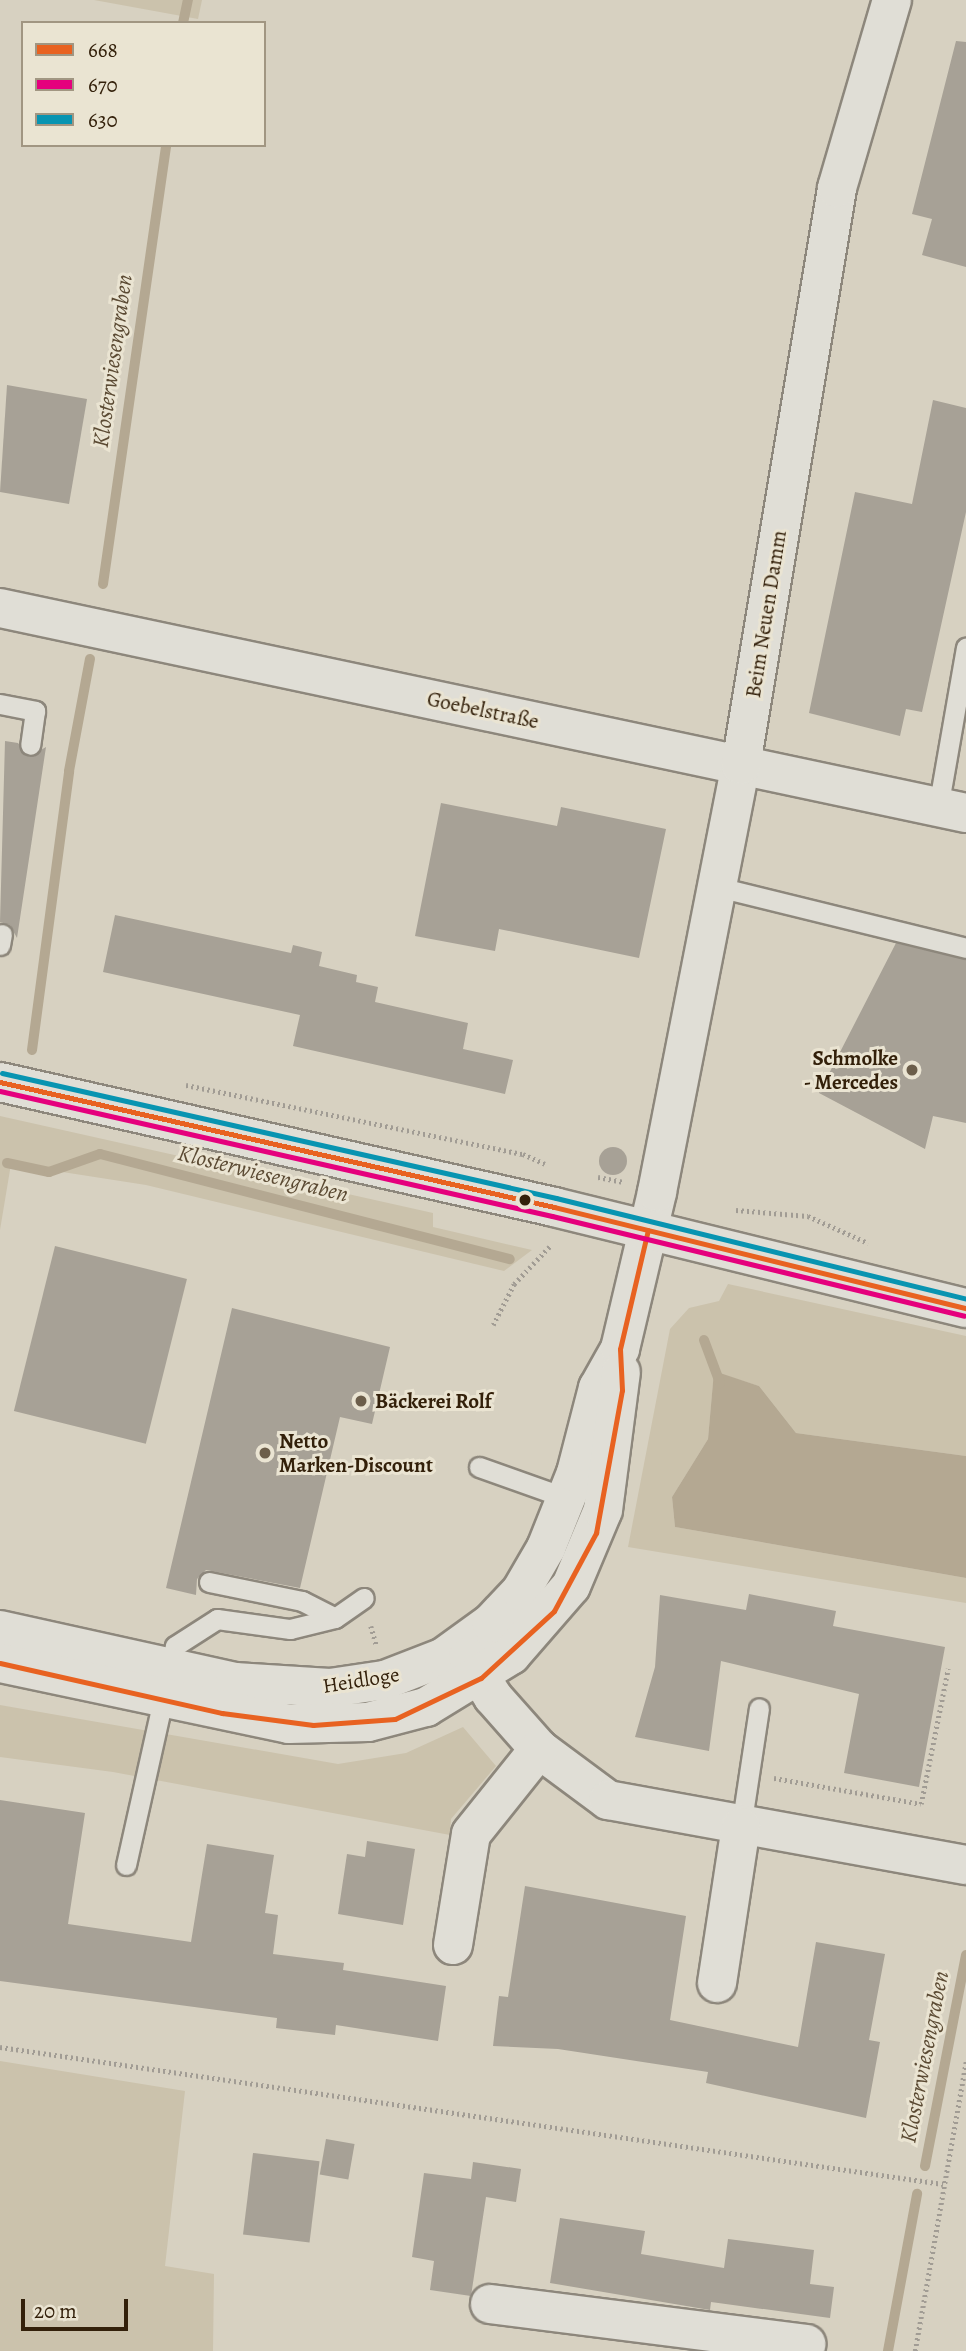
<!DOCTYPE html>
<meta charset="utf-8">
<style>
body{margin:0}
#map{position:relative;width:966px;height:2351px;overflow:hidden;background:#d7d1c1;font-family:Alegreya,serif}
div>[style]{position:absolute}
.green>*{inset:0;background:#cbc2ac}
.water>*{inset:0;background:#b4a892}
.stream>*{height:10px;margin:-5px;padding:0 5px;transform-origin:5px;border-radius:5px;background:#b4a892}
.building>*{inset:0;background:#a7a196;transform-origin:0 0}
.round{border-radius:50%}
.path>*{height:4.5px;margin-top:-2.25px;transform-origin:0;background:repeating-linear-gradient(90deg,#a19c94 0 2px,transparent 0 5.5px)}
.roads{filter:drop-shadow(2px 0 #8d877c) drop-shadow(-2px 0 #8d877c) drop-shadow(0 2px #8d877c) drop-shadow(0 -2px #8d877c)}
.service>*{height:19px;margin:-9.5px;padding:0 9.5px;transform-origin:9.5px;border-radius:9.5px;background:#e0ded6}
.minor>*{height:38px;margin:-19px;padding:0 19px;transform-origin:19px;border-radius:19px;background:#e0ded6}
.tertiary>*{height:38px;margin:-19px;padding:0 19px;transform-origin:19px;border-radius:19px;background:#e0ded6}
.bus-1>*{height:5px;margin:-2.5px;padding:0 2.5px;transform-origin:2.5px;border-radius:2.5px;background:#e86221}
.bus-2>*{height:5px;margin:-2.5px;padding:0 2.5px;transform-origin:2.5px;border-radius:2.5px;background:#e5007d}
.bus-3>*{height:5px;margin:-2.5px;padding:0 2.5px;transform-origin:2.5px;border-radius:2.5px;background:#0894b1}
.dots>*{width:19px;height:19px;translate:-50% -50%;box-sizing:border-box;border:4px solid #eae4d2;border-radius:50%}
span{translate:-50% -50%;white-space:nowrap;text-align:center;line-height:1.15;-webkit-text-stroke:6px #eae4d2;paint-order:stroke}
.street-label{font-size:21px;color:#33200a}
.poi-label{font-size:21px;color:#33200a;font-weight:700}
.right{translate:-100% -50%;text-align:right}
.left{translate:0 -50%;text-align:left}
.water-label{font-size:23px;color:#5b4a33;font-style:italic}
.legend{position:absolute;left:21px;top:21px;width:245px;height:126px;box-sizing:border-box;background:#eae4d2;border:2px solid #a19682;margin:0;padding:9px 12px;list-style:none;font-size:21px;color:#33200a}
.legend li{display:flex;align-items:center;gap:14px;height:35px}
.legend b{width:35px;border:2px solid #a19682}
.scale{position:absolute;left:21px;top:2299px;width:107px;height:32px;box-sizing:border-box;border:4px solid #33200a;border-top:0;padding-left:9px;font-size:21px;line-height:24px;white-space:nowrap;color:#33200a;-webkit-text-stroke:5px #eae4d2;paint-order:stroke}
</style>
<div id="map">
<div class="green">
<i style="clip-path:polygon(94px 0,202px 0,198px 19px)"></i>
<i style="clip-path:polygon(0 1116px,433px 1213px,433px 1227px,532px 1250px,504px 1271px,146px 1185px,11px 1164px,0 1230px)"></i>
<i style="clip-path:polygon(728px 1284px,966px 1336px,966px 1456px,796px 1433px,759px 1386px,714px 1372px,708px 1439px,672px 1497px,675px 1527px,966px 1578px,966px 1603px,628px 1547px,670px 1329px,689px 1308px,719px 1301px)"></i>
<i style="clip-path:polygon(0 1705px,338px 1764px,406px 1753px,463px 1727px,496px 1766px,451px 1819px,450px 1835px,113px 1772px,0 1757px)"></i>
<i style="clip-path:polygon(0 2061px,185px 2091px,165px 2266px,214px 2274px,213px 2351px,0 2351px)"></i>
</div>
<div class="water">
<i style="clip-path:polygon(714px 1371px,759px 1386px,796px 1433px,966px 1456px,966px 1578px,675px 1527px,672px 1497px,708px 1439px)"></i>
</div>
<div class="stream">
<i style="left:183px;top:23px;width:24px;rotate:-78deg"></i>
<i style="left:103px;top:584px;width:443px;rotate:-81.8deg"></i>
<i style="left:32px;top:1050px;width:281px;rotate:-82.4deg"></i>
<i style="left:69px;top:771px;width:114px;rotate:-79.4deg"></i>
<i style="left:7px;top:1163px;width:43px;rotate:12.1deg"></i>
<i style="left:49px;top:1172px;width:54px;rotate:-19.4deg"></i>
<i style="left:100px;top:1154px;width:423px;rotate:14.4deg"></i>
<i style="left:704px;top:1340px;width:46px;rotate:69.6deg"></i>
<i style="left:925px;top:2166px;width:215px;rotate:-79deg"></i>
<i style="left:888px;top:2351px;width:160px;rotate:-79.5deg"></i>
</div>
<div class="building">
<i style="clip-path:polygon(956px 41px,966px 42px,966px 267px,922px 255px,932px 219px,912px 214px)"></i>
<i style="clip-path:polygon(7px 385px,87px 399px,69px 504px,0 492px)"></i>
<i style="clip-path:polygon(933px 400px,966px 408px,966px 512px,922px 712px,906px 709px,900px 736px,809px 713px,855px 492px,912px 504px)"></i>
<i style="clip-path:polygon(5px 741px,18px 743px,29px 757px,46px 747px,17px 938px,10px 925px,0 922px)"></i>
<i style="clip-path:polygon(441px 803px,557px 826px,561px 807px,666px 829px,639px 958px,499px 929px,495px 951px,415px 936px)"></i>
<i style="clip-path:polygon(115px 915px,291px 953px,293px 945px,322px 952px,319px 966px,357px 975px,356px 982px,378px 987px,375px 1002px,468px 1023px,463px 1049px,513px 1060px,505px 1094px,293px 1046px,300px 1015px,103px 972px)"></i>
<i style="clip-path:polygon(896px 943px,966px 960px,966px 1123px,933px 1116px,925px 1149px,819px 1093px)"></i>
<i class="round" style="left:599px;top:1147px;width:28px;height:28px"></i>
<i style="left:55px;top:1246px;width:136px;height:170px;rotate:14deg"></i>
<i style="clip-path:polygon(232px 1308px,390px 1347px,372px 1424px,340px 1417px,300px 1588px,206px 1570px,197px 1579px,196px 1595px,166px 1588px)"></i>
<i style="clip-path:polygon(749px 1594px,836px 1611px,833px 1626px,945px 1647px,919px 1787px,844px 1773px,859px 1694px,721px 1661px,709px 1751px,635px 1737px,655px 1667px,660px 1595px,746px 1610px)"></i>
<i style="clip-path:polygon(0 1800px,85px 1813px,68px 1924px,191px 1942px,207px 1844px,274px 1855px,265px 1913px,278px 1915px,273px 1954px,344px 1963px,343px 1970px,446px 1986px,438px 2041px,336px 2025px,335px 2035px,276px 2028px,277px 2018px,0 1981px)"></i>
<i style="clip-path:polygon(367px 1841px,415px 1849px,403px 1925px,338px 1914px,347px 1854px,365px 1857px)"></i>
<i style="clip-path:polygon(525px 1886px,686px 1916px,670px 2020px,798px 2047px,816px 1942px,885px 1954px,869px 2040px,880px 2042px,866px 2118px,706px 2083px,708px 2072px,558px 2049px,493px 2046px,499px 1996px,508px 1997px)"></i>
<i style="left:326px;top:2139px;width:29px;height:36px;rotate:10deg"></i>
<i style="left:253px;top:2153px;width:67px;height:82px;rotate:7deg"></i>
<i style="clip-path:polygon(473px 2162px,521px 2169px,516px 2202px,486px 2197px,471px 2296px,430px 2290px,434px 2261px,412px 2257px,424px 2173px,471px 2179px)"></i>
<i style="clip-path:polygon(560px 2218px,645px 2231px,641px 2254px,724px 2268px,728px 2239px,814px 2250px,810px 2284px,834px 2287px,830px 2318px,711px 2302px,710px 2310px,550px 2283px)"></i>
</div>
<div class="path">
<i style="left:186px;top:1085px;width:344px;rotate:11.6deg"></i>
<i style="left:523px;top:1154px;width:24px;rotate:24deg"></i>
<i style="left:598px;top:1177px;width:25px;rotate:11deg"></i>
<i style="left:736px;top:1210px;width:72px;rotate:4.8deg"></i>
<i style="left:808px;top:1216px;width:66px;rotate:24.2deg"></i>
<i style="left:493px;top:1325px;width:46px;rotate:-62.9deg"></i>
<i style="left:514px;top:1284px;width:54px;rotate:-46.5deg"></i>
<i style="left:371px;top:1626px;width:19px;rotate:74deg"></i>
<i style="left:774px;top:1778px;width:149px;rotate:10deg"></i>
<i style="left:921px;top:1804px;width:138px;rotate:-78.7deg"></i>
<i style="left:0;top:2047px;width:953px;rotate:8.27deg"></i>
<i style="left:915px;top:2351px;width:294px;rotate:-80deg"></i>
</div>
<div class="roads">
<div class="service">
<i style="left:0;top:704px;width:36px;rotate:11deg"></i>
<i style="left:35px;top:711px;width:34px;rotate:98deg"></i>
<i style="left:938px;top:808px;width:163px;rotate:-80.1deg"></i>
<i style="left:714px;top:886px;width:260px;rotate:13.8deg"></i>
<i style="left:0;top:945px;width:11px;rotate:-80deg"></i>
<i style="left:479px;top:1467px;width:99px;rotate:19.5deg"></i>
<i style="left:209px;top:1582px;width:95px;rotate:11.5deg"></i>
<i style="left:302px;top:1601px;width:37px;rotate:27deg"></i>
<i style="left:741px;top:1827px;width:120px;rotate:-81.4deg"></i>
<i style="left:126px;top:1865px;width:224px;rotate:-77.4deg"></i>
<i style="left:175px;top:1646px;width:50px;rotate:-32.7deg"></i>
<i style="left:217px;top:1619px;width:74px;rotate:7.8deg"></i>
<i style="left:290px;top:1629px;width:46px;rotate:-13.7deg"></i>
<i style="left:335px;top:1618px;width:35px;rotate:-35deg"></i>
</div>
<div class="minor">
<i style="left:0;top:608px;width:988px;rotate:11.98deg"></i>
<i style="left:0;top:1630px;width:241px;rotate:12.5deg"></i>
<i style="left:235px;top:1682px;width:95px;rotate:3.6deg"></i>
<i style="left:330px;top:1688px;width:56px;rotate:-8.3deg"></i>
<i style="left:385px;top:1680px;width:63px;rotate:-21.3deg"></i>
<i style="left:444px;top:1657px;width:58px;rotate:-35.9deg"></i>
<i style="left:491px;top:1623px;width:44px;rotate:-46.8deg"></i>
<i style="left:521px;top:1591px;width:50px;rotate:-59.8deg"></i>
<i style="left:546px;top:1548px;width:81px;rotate:-68.2deg"></i>
<i style="left:576px;top:1473px;width:88px;rotate:-75.5deg"></i>
<i style="left:598px;top:1388px;width:45px;rotate:-60.6deg"></i>
<i style="left:620px;top:1349px;width:161px;rotate:-76.7deg"></i>
<i style="left:657px;top:1192px;width:435px;rotate:-78.9deg"></i>
<i style="left:741px;top:765px;width:585px;rotate:-80.55deg"></i>
<i style="left:837px;top:188px;width:196px;rotate:-73.7deg"></i>
<i style="left:468px;top:1657px;width:47px;rotate:58deg"></i>
<i style="left:493px;top:1697px;width:69px;rotate:48.5deg"></i>
<i style="left:539px;top:1749px;width:86px;rotate:36.5deg"></i>
<i style="left:608px;top:1800px;width:364px;rotate:10.3deg"></i>
<i style="left:0;top:1663px;width:295px;rotate:11.9deg"></i>
<i style="left:289px;top:1724px;width:79px;rotate:-1.5deg"></i>
<i style="left:368px;top:1722px;width:60px;rotate:-14.5deg"></i>
<i style="left:426px;top:1707px;width:100px;rotate:-31.5deg"></i>
<i style="left:511px;top:1655px;width:91px;rotate:-49deg"></i>
<i style="left:571px;top:1586px;width:82px;rotate:-67.2deg"></i>
<i style="left:603px;top:1510px;width:139px;rotate:-82.6deg"></i>
<i style="left:453px;top:1945px;width:112px;rotate:-80.8deg"></i>
<i style="left:471px;top:1834px;width:109px;rotate:-51.3deg"></i>
<i style="left:717px;top:1983px;width:158px;rotate:-81.3deg"></i>
<i style="left:490px;top:2304px;width:319px;rotate:7.2deg"></i>
</div>
<div class="tertiary">
<i style="left:0;top:1082px;width:568px;rotate:12.71deg"></i>
<i style="left:554px;top:1207px;width:424px;rotate:13.8deg"></i>
</div>
</div>
<div class="bus-1">
<i style="left:0;top:1082px;width:568px;rotate:12.71deg"></i>
<i style="left:554px;top:1207px;width:424px;rotate:13.8deg"></i>
<i style="left:0;top:1663px;width:228px;rotate:12.7deg"></i>
<i style="left:222px;top:1713px;width:92px;rotate:7.5deg"></i>
<i style="left:313px;top:1725px;width:82px;rotate:-4.2deg"></i>
<i style="left:395px;top:1719px;width:95px;rotate:-25.5deg"></i>
<i style="left:481px;top:1678px;width:99px;rotate:-42.5deg"></i>
<i style="left:554px;top:1611px;width:89px;rotate:-61.7deg"></i>
<i style="left:596px;top:1533px;width:145px;rotate:-79.7deg"></i>
<i style="left:622px;top:1390px;width:41px;rotate:-92.8deg"></i>
<i style="left:620px;top:1349px;width:122px;rotate:-76.8deg"></i>
</div>
<div class="bus-2">
<i style="left:0;top:1091px;width:566px;rotate:12.76deg"></i>
<i style="left:552px;top:1216px;width:424px;rotate:13.6deg"></i>
</div>
<div class="bus-3">
<i style="left:2px;top:1073px;width:568px;rotate:12.71deg"></i>
<i style="left:556px;top:1198px;width:422px;rotate:13.8deg"></i>
</div>
<div class="dots">
<i style="left:912px;top:1070px;background:#6c5e4a"></i>
<i style="left:525px;top:1200px;background:#33200a"></i>
<i style="left:361px;top:1401px;background:#6c5e4a"></i>
<i style="left:265px;top:1453px;background:#6c5e4a"></i>
</div>
<div class="street-label">
<span style="left:766px;top:614px;rotate:-81deg">Beim Neuen Damm</span>
<span style="left:483px;top:710px;rotate:12deg">Goebelstraße</span>
<span style="left:361px;top:1680px;rotate:-9deg">Heidloge</span>
</div>
<div class="poi-label">
<span class="right" style="left:898px;top:1070px">Schmolke<br>- Mercedes</span>
<span class="left" style="left:375px;top:1401px">Bäckerei Rolf</span>
<span class="left" style="left:279px;top:1453px">Netto<br>Marken-Discount</span>
</div>
<div class="water-label">
<span style="left:113px;top:361px;rotate:-82deg">Klosterwiesengraben</span>
<span style="left:263px;top:1174px;rotate:14deg">Klosterwiesengraben</span>
<span style="left:925px;top:2057px;rotate:-79deg">Klosterwiesengraben</span>
</div>
<ul class="legend">
<li><b style="height:9px;background:#e86221"></b>668</li>
<li><b style="height:9px;background:#e5007d"></b>670</li>
<li><b style="height:9px;background:#0894b1"></b>630</li>
</ul>
<div class="scale">20 m</div>
</div>
